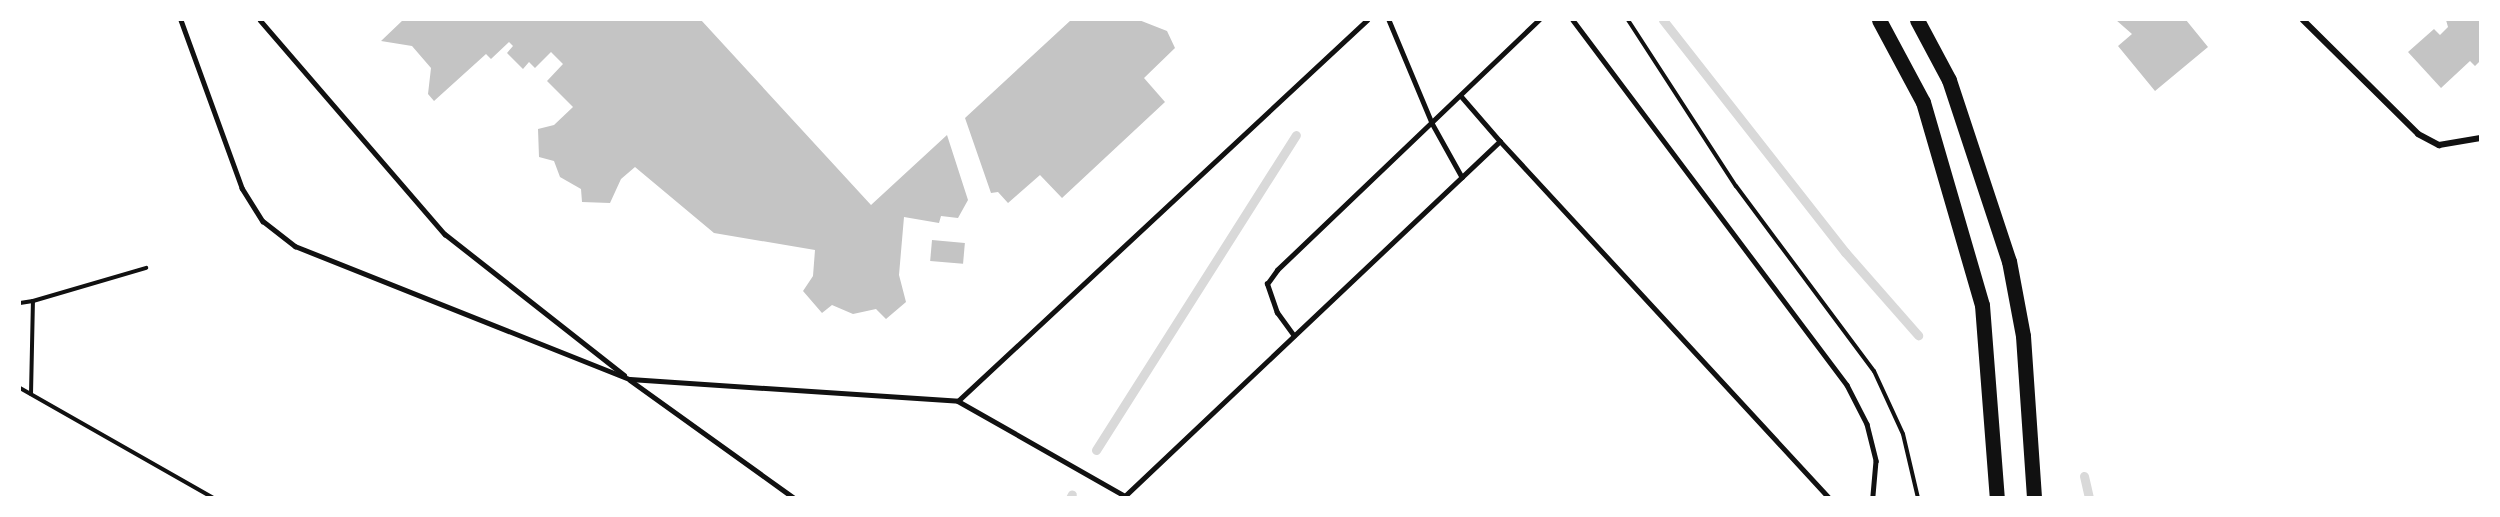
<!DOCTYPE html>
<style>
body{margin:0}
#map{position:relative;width:2500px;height:517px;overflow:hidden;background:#fff;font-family:Roboto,sans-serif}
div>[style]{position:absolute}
.stream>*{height:9px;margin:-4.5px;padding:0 4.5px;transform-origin:4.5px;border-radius:4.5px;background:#d9d9d9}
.building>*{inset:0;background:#c4c4c4;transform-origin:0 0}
.path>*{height:4px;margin:-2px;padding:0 2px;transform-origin:2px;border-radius:2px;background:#111}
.service>*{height:4.5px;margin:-2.25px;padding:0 2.25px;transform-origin:2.25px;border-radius:2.25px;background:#111}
.minor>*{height:6px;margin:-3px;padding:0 3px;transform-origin:3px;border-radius:3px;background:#111}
.primary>*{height:15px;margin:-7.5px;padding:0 7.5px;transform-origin:7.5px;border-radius:7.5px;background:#111}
span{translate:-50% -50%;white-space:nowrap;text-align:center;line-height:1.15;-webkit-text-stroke:6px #fff;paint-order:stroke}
.frame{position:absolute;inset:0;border:21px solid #fff;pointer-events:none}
</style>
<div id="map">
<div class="stream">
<i style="left:1663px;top:20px;width:295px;rotate:51.9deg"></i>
<i style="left:1845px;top:252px;width:111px;rotate:48.7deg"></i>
<i style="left:1096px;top:450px;width:373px;rotate:-57.6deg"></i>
<i style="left:2084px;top:476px;width:23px;rotate:77deg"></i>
<i style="left:1070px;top:498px;width:4px;rotate:-63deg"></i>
</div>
<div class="building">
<i style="clip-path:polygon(403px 20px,701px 20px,871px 205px,947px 135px,968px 200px,958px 218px,941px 216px,939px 223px,904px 217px,899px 275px,906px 302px,886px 319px,876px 309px,853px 314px,832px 305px,822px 313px,803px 291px,813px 276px,815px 250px,714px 233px,635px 167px,621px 179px,610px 203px,582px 202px,581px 189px,560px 177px,554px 161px,539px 157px,538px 129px,554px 125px,573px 107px,547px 81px,563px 64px,551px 52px,535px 68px,529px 62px,523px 69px,507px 53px,513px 46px,509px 42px,491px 59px,486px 54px,434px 101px,428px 94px,431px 68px,412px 46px,381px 41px)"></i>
<i style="clip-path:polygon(1071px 20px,1139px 20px,1167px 31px,1175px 48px,1144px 78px,1165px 102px,1062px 198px,1040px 175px,1008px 203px,998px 192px,991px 193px,965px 118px)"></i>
<i style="clip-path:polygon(2116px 20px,2186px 20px,2208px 47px,2155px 91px,2118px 46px,2132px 34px)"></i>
<i style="clip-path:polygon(2446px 20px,2480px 20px,2480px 61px,2475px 66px,2470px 61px,2441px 88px,2408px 52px,2434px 29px,2440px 35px,2448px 27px)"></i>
<i style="left:932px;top:240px;width:33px;height:21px;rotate:5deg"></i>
</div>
<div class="path">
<i style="left:1628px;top:20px;width:198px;rotate:57deg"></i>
<i style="left:1736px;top:186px;width:231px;rotate:53.3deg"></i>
<i style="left:1874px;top:371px;width:69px;rotate:65.3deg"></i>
<i style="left:1903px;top:434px;width:66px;rotate:76.8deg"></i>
<i style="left:20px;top:303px;width:13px;rotate:-9deg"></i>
<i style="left:20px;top:388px;width:223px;rotate:29.6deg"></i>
<i style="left:31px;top:394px;width:93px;rotate:-88.8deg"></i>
<i style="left:33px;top:301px;width:118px;rotate:-16.3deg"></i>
</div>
<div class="service">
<i style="left:181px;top:20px;width:179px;rotate:70deg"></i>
<i style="left:242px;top:188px;width:39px;rotate:58deg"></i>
<i style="left:263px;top:221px;width:41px;rotate:38deg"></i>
<i style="left:295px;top:246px;width:360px;rotate:21.7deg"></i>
<i style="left:630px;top:379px;width:329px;rotate:3.8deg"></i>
<i style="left:958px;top:401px;width:559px;rotate:-42.97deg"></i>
<i style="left:260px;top:20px;width:283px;rotate:49.2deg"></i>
<i style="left:445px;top:234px;width:228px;rotate:38.2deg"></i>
<i style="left:1389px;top:20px;width:112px;rotate:67.3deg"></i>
<i style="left:1432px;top:123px;width:62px;rotate:60.9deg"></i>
<i style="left:1573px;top:20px;width:456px;rotate:53.1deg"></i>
<i style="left:1847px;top:385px;width:44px;rotate:62.9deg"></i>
<i style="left:1867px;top:424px;width:38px;rotate:76deg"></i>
<i style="left:1876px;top:461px;width:37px;rotate:95deg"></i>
<i style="left:1461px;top:96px;width:60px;rotate:49.1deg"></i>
<i style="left:1294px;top:336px;width:29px;rotate:-126deg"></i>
<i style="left:1277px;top:313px;width:31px;rotate:-109deg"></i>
<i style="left:1267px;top:284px;width:17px;rotate:-54deg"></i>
<i style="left:1277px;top:270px;width:362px;rotate:-43.7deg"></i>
<i style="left:630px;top:380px;width:202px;rotate:35.7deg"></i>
<i style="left:958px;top:401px;width:192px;rotate:29.6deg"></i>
<i style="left:1125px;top:496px;width:516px;rotate:-43.43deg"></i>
<i style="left:1500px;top:141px;width:486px;rotate:47.3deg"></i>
</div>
<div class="minor">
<i style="left:2303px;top:20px;width:162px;rotate:44.7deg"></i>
<i style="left:2418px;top:134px;width:24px;rotate:28deg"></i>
<i style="left:2439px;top:145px;width:42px;rotate:-9.7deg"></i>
</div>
<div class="primary">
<i style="left:1879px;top:20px;width:93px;rotate:61.8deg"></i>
<i style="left:1923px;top:102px;width:211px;rotate:73.8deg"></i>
<i style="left:1982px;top:305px;width:194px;rotate:85.6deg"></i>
<i style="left:1917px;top:20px;width:68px;rotate:61.9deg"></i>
<i style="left:1949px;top:80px;width:191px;rotate:71.7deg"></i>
<i style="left:2009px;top:261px;width:76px;rotate:79.4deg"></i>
<i style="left:2023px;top:336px;width:162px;rotate:86.1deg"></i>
</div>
<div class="frame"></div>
</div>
